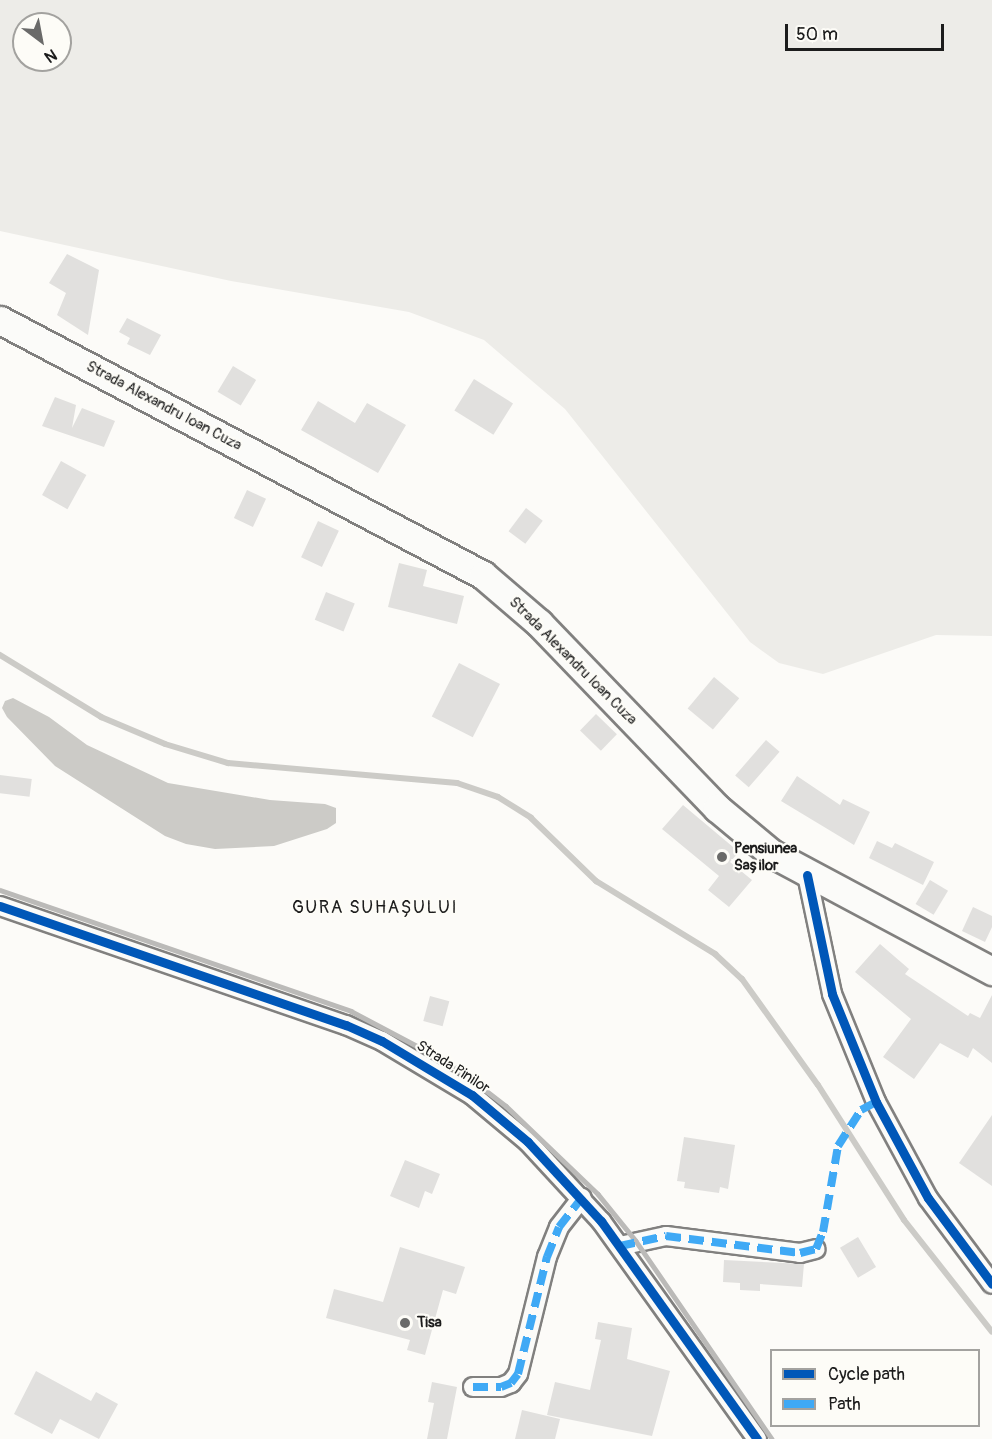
<!DOCTYPE html>
<meta charset="utf-8">
<style>
body{margin:0}
#map{position:relative;width:992px;height:1439px;overflow:hidden;background:#fcfbf8;font-family:Pangolin,sans-serif}
div>[style]{position:absolute}
.green>*{inset:0;background:#edece8}
.water>*{inset:0;background:#cccbc7}
.stream>*{height:6px;margin:-3px;padding:0 3px;transform-origin:3px;border-radius:3px;background:#cccbc7}
.building>*{inset:0;background:#e1e0de;transform-origin:0 0}
.roads{filter:drop-shadow(2px 0 #81807f) drop-shadow(-2px 0 #81807f) drop-shadow(0 2px #81807f) drop-shadow(0 -2px #81807f)}
.minor>*{height:18px;margin:-9px;padding:0 9px;transform-origin:9px;border-radius:9px;background:#fbfbf9}
.secondary>*{height:27px;margin:-13.5px;padding:0 13.5px;transform-origin:13.5px;border-radius:13.5px;background:#fbfbf9}
.rail>*{height:4.5px;margin:-2.25px;padding:0 2.25px;transform-origin:2.25px;border-radius:2.25px;background:#bbbab8}
.quiet>*{height:8px;margin-top:-4px;transform-origin:0;background:repeating-linear-gradient(90deg,#3fa9f5 0 15px,transparent 0 23px)}
.cycleway>*{height:9px;margin:-4.5px;padding:0 4.5px;transform-origin:4.5px;border-radius:4.5px;background:#0057b8}
.dots>*{width:16px;height:16px;translate:-50% -50%;box-sizing:border-box;border:3px solid #fdfcf7;border-radius:50%}
span{translate:-50% -50%;white-space:nowrap;text-align:center;line-height:1.15;-webkit-text-stroke:4.5px #fdfcf7;paint-order:stroke}
.street-label{font-size:15px;color:#1c1c1c}
.poi-label{font-size:15px;color:#1c1c1c;font-weight:700}
.left{translate:0 -50%;text-align:left}
.quarter-label{font-size:18px;color:#1c1c1c;letter-spacing:1.5px}
.legend{position:absolute;left:770px;top:1349px;width:210px;height:78px;box-sizing:border-box;background:#fdfcf7;border:2px solid #a3a29f;margin:0;padding:8px 10px;list-style:none;font-size:18px;color:#1c1c1c}
.legend li{display:flex;align-items:center;gap:12px;height:30px}
.legend b{width:30px;border:2px solid #a3a29f}
.north{position:absolute;left:12px;top:12px;width:60px;height:60px;box-sizing:border-box;background:#fdfcf7;border:2px solid #a3a29f;border-radius:50%;rotate:148deg;font-size:16px;font-weight:700;line-height:24px;text-align:center;color:#1c1c1c}
.north::after{content:'';display:block;margin:auto;width:21px;height:27px;background:#6a6a69;clip-path:polygon(50% 0,100% 100%,50% 72%,0 100%)}
.scale{position:absolute;left:785px;top:24px;width:159px;height:27px;box-sizing:border-box;border:3px solid #1c1c1c;border-top:0;padding-left:8px;font-size:18px;line-height:21px;white-space:nowrap;color:#1c1c1c;-webkit-text-stroke:4px #fdfcf7;paint-order:stroke}
</style>
<div id="map">
<div class="green">
<i style="clip-path:polygon(evenodd,0 0,992px 0,992px 636px,936px 635px,823px 674px,779px 663px,750px 642px,565px 409px,484px 340px,409px 312px,231px 281px,0 231px,0 0,24px 24px,60px 24px,60px 60px,24px 60px,24px 24px)"></i>
</div>
<div class="water">
<i style="clip-path:polygon(13px 698px,49px 717px,87px 745px,168px 783px,270px 800px,325px 804px,336px 808px,336px 823px,327px 829px,274px 846px,215px 849px,186px 844px,165px 836px,55px 766px,7px 717px,2px 708px,5px 701px)"></i>
</div>
<div class="stream">
<i style="left:0;top:655px;width:119px;rotate:31.5deg"></i>
<i style="left:101px;top:717px;width:69px;rotate:22.9deg"></i>
<i style="left:165px;top:744px;width:66px;rotate:16.8deg"></i>
<i style="left:228px;top:763px;width:230px;rotate:5deg"></i>
<i style="left:457px;top:783px;width:43px;rotate:18.9deg"></i>
<i style="left:498px;top:797px;width:39px;rotate:32deg"></i>
<i style="left:531px;top:818px;width:91px;rotate:44.1deg"></i>
<i style="left:596px;top:881px;width:140px;rotate:31.5deg"></i>
<i style="left:715px;top:954px;width:37px;rotate:43deg"></i>
<i style="left:742px;top:979px;width:130px;rotate:54.4deg"></i>
<i style="left:818px;top:1085px;width:160px;rotate:57.5deg"></i>
<i style="left:904px;top:1220px;width:142px;rotate:51.8deg"></i>
</div>
<div class="building">
<i style="clip-path:polygon(67px 254px,99px 270px,88px 335px,57px 315px,66px 293px,49px 283px)"></i>
<i style="clip-path:polygon(127px 318px,161px 335px,150px 355px,127px 344px,130px 338px,119px 332px)"></i>
<i style="left:233px;top:366px;width:27px;height:30px;rotate:31deg"></i>
<i style="left:474px;top:379px;width:46px;height:37px;rotate:32deg"></i>
<i style="clip-path:polygon(55px 397px,76px 405px,72px 428px,82px 408px,115px 421px,104px 447px,42px 426px)"></i>
<i style="clip-path:polygon(318px 401px,355px 423px,367px 403px,406px 425px,378px 473px,301px 430px)"></i>
<i style="left:61px;top:461px;width:29px;height:39px;rotate:29deg"></i>
<i style="left:247px;top:490px;width:21px;height:31px;rotate:25deg"></i>
<i style="left:526px;top:508px;width:21px;height:29px;rotate:37deg"></i>
<i style="left:318px;top:521px;width:23px;height:40px;rotate:25deg"></i>
<i style="clip-path:polygon(399px 563px,427px 570px,423px 586px,464px 596px,457px 624px,388px 607px)"></i>
<i style="left:326px;top:592px;width:31px;height:30px;rotate:22deg"></i>
<i style="left:459px;top:663px;width:46px;height:60px;rotate:27deg"></i>
<i style="left:714px;top:677px;width:33px;height:41px;rotate:40deg"></i>
<i style="left:596px;top:714px;width:29px;height:23px;rotate:44deg"></i>
<i style="left:766px;top:740px;width:18px;height:47px;rotate:41deg"></i>
<i style="left:0;top:775px;width:32px;height:18px;rotate:7deg"></i>
<i style="clip-path:polygon(797px 776px,840px 805px,843px 799px,870px 812px,854px 845px,781px 801px)"></i>
<i style="clip-path:polygon(683px 805px,739px 852px,730px 862px,752px 880px,729px 907px,708px 890px,719px 876px,662px 829px)"></i>
<i style="clip-path:polygon(877px 841px,892px 848px,895px 843px,934px 862px,923px 885px,869px 858px)"></i>
<i style="left:930px;top:880px;width:21px;height:28px;rotate:31deg"></i>
<i style="clip-path:polygon(973px 907px,992px 916px,992px 927px,985px 942px,962px 931px)"></i>
<i style="clip-path:polygon(880px 944px,909px 969px,905px 974px,968px 1016px,970px 1013px,980px 1018px,992px 995px,992px 1063px,973px 1048px,968px 1058px,940px 1043px,914px 1079px,883px 1057px,911px 1019px,855px 972px)"></i>
<i style="left:430px;top:996px;width:20px;height:26px;rotate:15deg"></i>
<i style="clip-path:polygon(992px 1115px,992px 1186px,959px 1163px)"></i>
<i style="clip-path:polygon(684px 1137px,735px 1145px,728px 1189px,720px 1187px,719px 1193px,684px 1188px,685px 1182px,677px 1181px)"></i>
<i style="clip-path:polygon(405px 1160px,440px 1174px,432px 1194px,425px 1191px,419px 1208px,390px 1196px)"></i>
<i style="left:858px;top:1237px;width:35px;height:21px;rotate:59deg"></i>
<i style="clip-path:polygon(400px 1247px,465px 1267px,456px 1294px,443px 1290px,425px 1355px,407px 1350px,410px 1340px,326px 1318px,334px 1289px,383px 1302px)"></i>
<i style="clip-path:polygon(724px 1260px,804px 1264px,802px 1287px,760px 1284px,760px 1291px,740px 1290px,740px 1283px,723px 1282px)"></i>
<i style="clip-path:polygon(598px 1322px,632px 1328px,627px 1359px,670px 1371px,652px 1436px,547px 1415px,555px 1382px,590px 1390px,601px 1340px,595px 1339px)"></i>
<i style="clip-path:polygon(36px 1371px,91px 1401px,96px 1392px,118px 1404px,99px 1439px,60px 1419px,52px 1434px,14px 1414px)"></i>
<i style="clip-path:polygon(432px 1382px,457px 1387px,447px 1439px,427px 1439px,434px 1403px,428px 1402px)"></i>
<i style="clip-path:polygon(522px 1410px,560px 1419px,555px 1439px,515px 1439px)"></i>
</div>
<div class="roads">
<div class="minor">
<i style="left:807px;top:875px;width:122px;rotate:78.1deg"></i>
<i style="left:832px;top:994px;width:117px;rotate:67.8deg"></i>
<i style="left:876px;top:1102px;width:109px;rotate:61.6deg"></i>
<i style="left:928px;top:1198px;width:107px;rotate:53.3deg"></i>
<i style="left:0;top:906px;width:366px;rotate:19deg"></i>
<i style="left:346px;top:1025px;width:39px;rotate:24deg"></i>
<i style="left:382px;top:1041px;width:105px;rotate:31deg"></i>
<i style="left:472px;top:1095px;width:73px;rotate:40deg"></i>
<i style="left:528px;top:1142px;width:108px;rotate:47.3deg"></i>
<i style="left:601px;top:1221px;width:268px;rotate:54.4deg"></i>
<i style="left:620px;top:1246px;width:47px;rotate:-12.3deg"></i>
<i style="left:666px;top:1236px;width:135px;rotate:7.2deg"></i>
<i style="left:800px;top:1253px;width:16px;rotate:-14deg"></i>
<i style="left:473px;top:1387px;width:28px"></i>
<i style="left:501px;top:1387px;width:11px;rotate:-22deg"></i>
<i style="left:511px;top:1383px;width:11px;rotate:-52deg"></i>
<i style="left:518px;top:1374px;width:121px;rotate:-76.1deg"></i>
<i style="left:547px;top:1257px;width:32px;rotate:-68deg"></i>
<i style="left:559px;top:1227px;width:37px;rotate:-52deg"></i>
</div>
<div class="secondary">
<i style="left:0;top:320px;width:546px;rotate:27.83deg"></i>
<i style="left:483px;top:575px;width:74px;rotate:40.6deg"></i>
<i style="left:539px;top:623px;width:257px;rotate:46.1deg"></i>
<i style="left:717px;top:808px;width:70px;rotate:39.8deg"></i>
<i style="left:771px;top:853px;width:251px;rotate:28.1deg"></i>
</div>
</div>
<div class="rail">
<i style="left:0;top:890px;width:371px;rotate:19deg"></i>
<i style="left:351px;top:1011px;width:115px;rotate:27.9deg"></i>
<i style="left:453px;top:1065px;width:67px;rotate:37.7deg"></i>
<i style="left:506px;top:1106px;width:127px;rotate:43.7deg"></i>
<i style="left:598px;top:1194px;width:60px;rotate:51deg"></i>
<i style="left:636px;top:1241px;width:240px;rotate:55.5deg"></i>
</div>
<div class="quiet">
<i style="left:620px;top:1246px;width:47px;rotate:-12.3deg"></i>
<i style="left:666px;top:1236px;width:135px;rotate:7.2deg"></i>
<i style="left:800px;top:1253px;width:16px;rotate:-14deg"></i>
<i style="left:816px;top:1249px;width:18px;rotate:-68deg"></i>
<i style="left:823px;top:1232px;width:87px;rotate:-80.1deg"></i>
<i style="left:838px;top:1146px;width:43px;rotate:-57.4deg"></i>
<i style="left:861px;top:1110px;width:17px;rotate:-28deg"></i>
<i style="left:473px;top:1387px;width:28px"></i>
<i style="left:501px;top:1387px;width:11px;rotate:-22deg"></i>
<i style="left:511px;top:1383px;width:11px;rotate:-52deg"></i>
<i style="left:518px;top:1374px;width:121px;rotate:-76.1deg"></i>
<i style="left:547px;top:1257px;width:32px;rotate:-68deg"></i>
<i style="left:559px;top:1227px;width:37px;rotate:-52deg"></i>
</div>
<div class="cycleway">
<i style="left:807px;top:875px;width:122px;rotate:78.1deg"></i>
<i style="left:832px;top:994px;width:117px;rotate:67.8deg"></i>
<i style="left:876px;top:1102px;width:109px;rotate:61.6deg"></i>
<i style="left:928px;top:1198px;width:107px;rotate:53.3deg"></i>
<i style="left:0;top:906px;width:366px;rotate:19deg"></i>
<i style="left:346px;top:1025px;width:39px;rotate:24deg"></i>
<i style="left:382px;top:1041px;width:105px;rotate:31deg"></i>
<i style="left:472px;top:1095px;width:73px;rotate:40deg"></i>
<i style="left:528px;top:1142px;width:108px;rotate:47.3deg"></i>
<i style="left:601px;top:1221px;width:268px;rotate:54.4deg"></i>
</div>
<div class="dots">
<i style="left:722px;top:857px;background:#6a6a69"></i>
<i style="left:405px;top:1323px;background:#6a6a69"></i>
</div>
<div class="street-label">
<span style="left:164px;top:406px;rotate:28deg">Strada Alexandru Ioan Cuza</span>
<span style="left:573px;top:661px;rotate:45deg">Strada Alexandru Ioan Cuza</span>
<span style="left:453px;top:1067px;rotate:33deg">Strada Pinilor</span>
</div>
<div class="poi-label">
<span class="left" style="left:734px;top:857px">Pensiunea<br>Sașilor</span>
<span class="left" style="left:417px;top:1323px">Tisa</span>
</div>
<div class="quarter-label">
<span style="left:375px;top:908px">GURA SUHAȘULUI</span>
</div>
<ul class="legend">
<li><b style="height:8px;background:#0057b8"></b>Cycle path</li>
<li><b style="height:8px;background:#3fa9f5"></b>Path</li>
</ul>
<div class="north">N</div>
<div class="scale">50 m</div>
</div>
